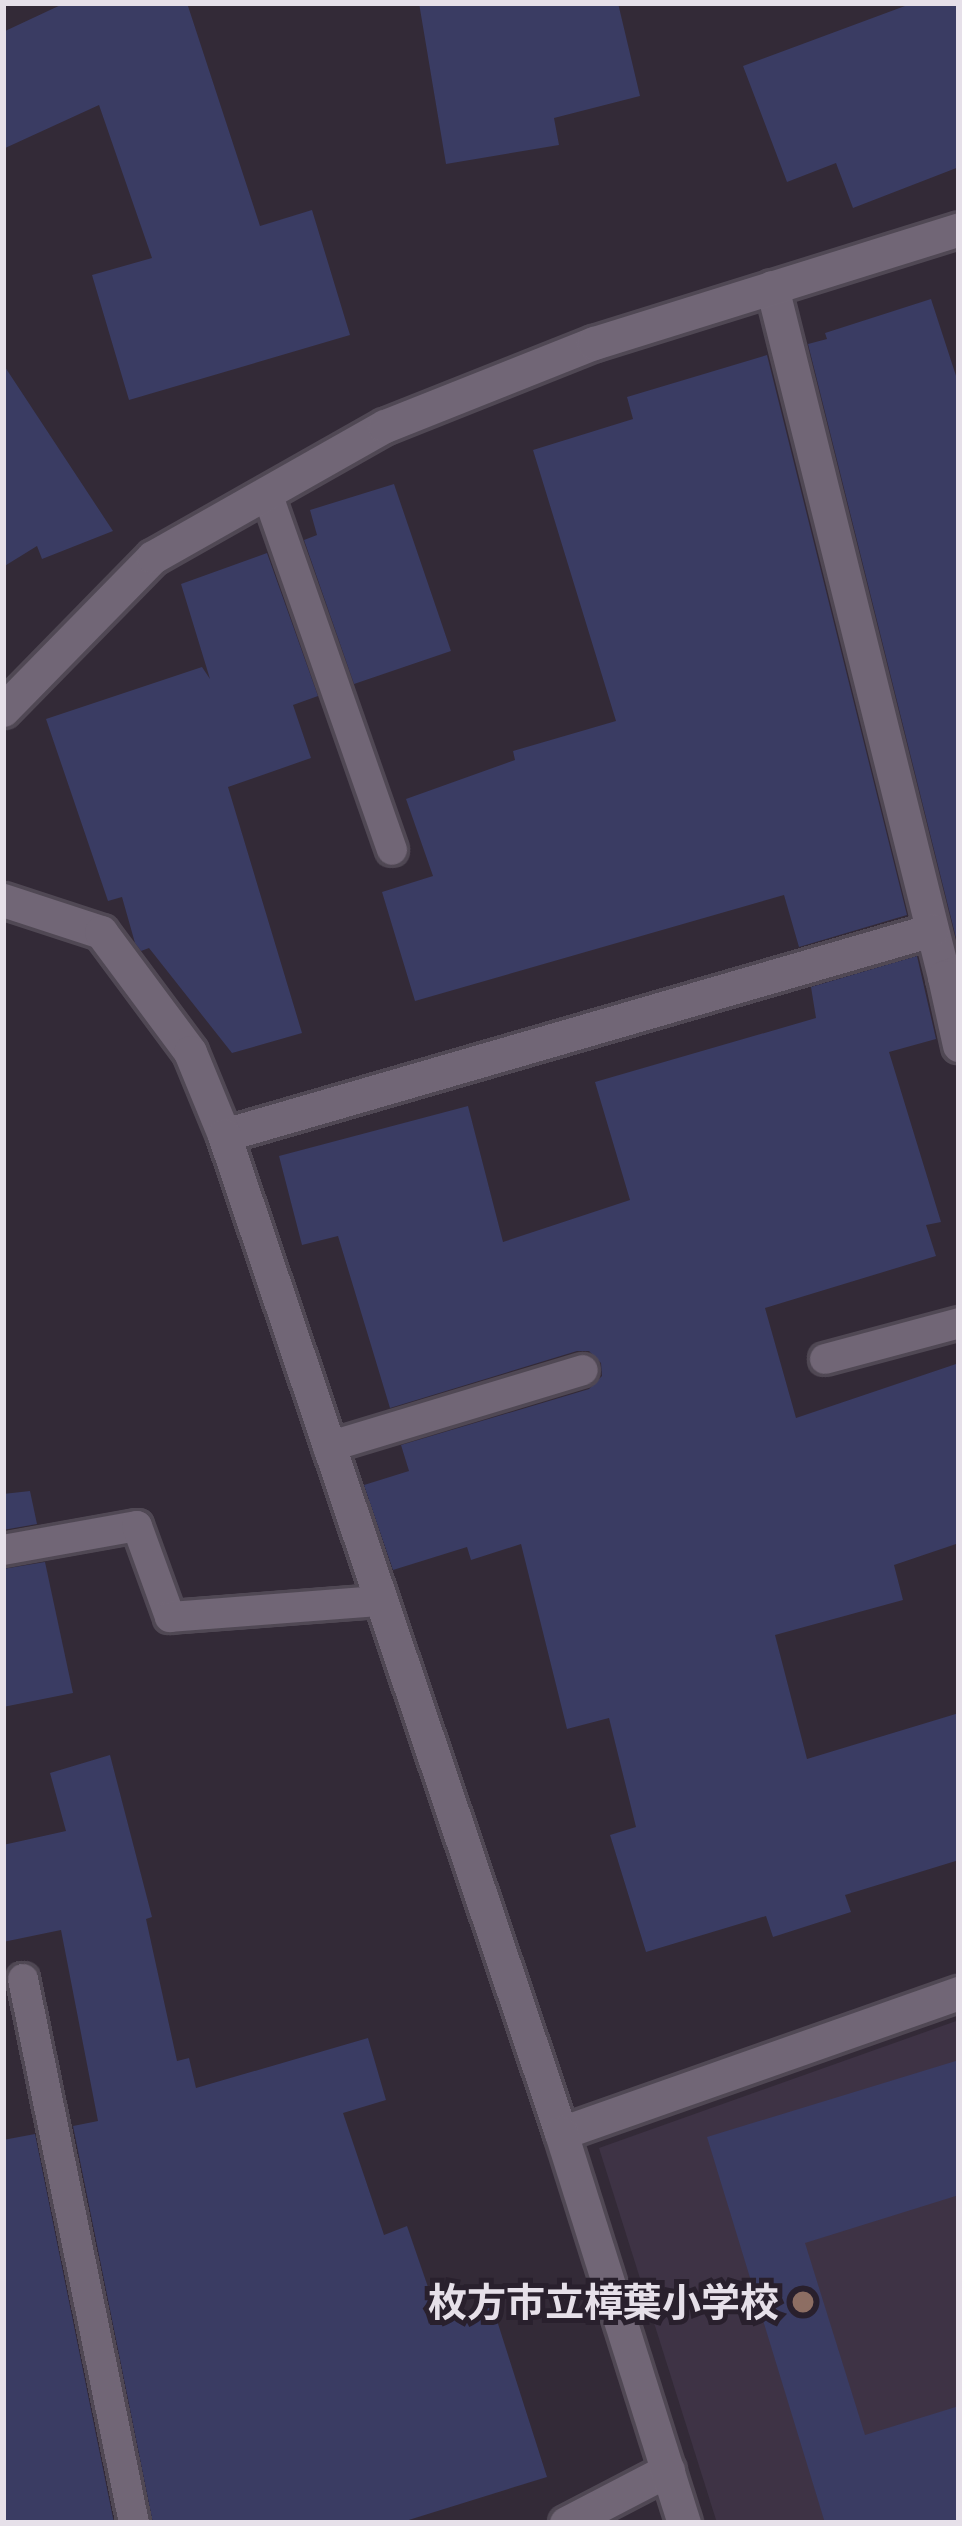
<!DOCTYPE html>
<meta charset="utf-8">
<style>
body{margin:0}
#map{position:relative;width:962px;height:2526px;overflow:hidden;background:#332a37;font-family:Quicksand,"Noto Sans JP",sans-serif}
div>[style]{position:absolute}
.built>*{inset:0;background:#3e3345}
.building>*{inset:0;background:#3a3c63}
.roads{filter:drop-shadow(3px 0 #504854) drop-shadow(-3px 0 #504854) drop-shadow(0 3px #504854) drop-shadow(0 -3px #504854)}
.service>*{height:30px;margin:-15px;padding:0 15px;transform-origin:15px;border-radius:15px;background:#716676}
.minor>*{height:33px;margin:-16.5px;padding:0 16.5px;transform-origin:16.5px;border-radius:16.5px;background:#716676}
.tertiary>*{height:33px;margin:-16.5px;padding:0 16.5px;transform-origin:16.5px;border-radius:16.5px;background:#716676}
.dots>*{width:33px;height:33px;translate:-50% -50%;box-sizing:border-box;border:6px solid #29202d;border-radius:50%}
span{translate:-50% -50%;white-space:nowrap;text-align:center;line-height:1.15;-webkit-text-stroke:10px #29202d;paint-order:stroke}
.poi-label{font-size:39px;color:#e6e0e9;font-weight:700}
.right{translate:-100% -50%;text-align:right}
.frame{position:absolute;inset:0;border:6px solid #e6e0e9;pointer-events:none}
</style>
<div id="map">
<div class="built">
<i style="clip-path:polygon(959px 2020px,959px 2523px,717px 2523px,599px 2148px)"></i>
</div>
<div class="building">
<i style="clip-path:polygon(65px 3px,187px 3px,260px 226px,312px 210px,350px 335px,129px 400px,92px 275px,152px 258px,99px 105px,3px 149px,3px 32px)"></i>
<i style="clip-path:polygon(419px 3px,618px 3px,640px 96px,554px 118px,559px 145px,446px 164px)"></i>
<i style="clip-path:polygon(913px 3px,959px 3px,959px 167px,853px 208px,836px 163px,787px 182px,743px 66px)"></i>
<i style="clip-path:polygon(931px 299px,959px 385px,959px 950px,808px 344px,827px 339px,825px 333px)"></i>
<i style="clip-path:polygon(767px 355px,907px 915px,799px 947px,784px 895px,415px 1001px,382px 892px,433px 876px,406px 799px,515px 760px,513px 751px,616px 721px,533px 450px,633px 419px,627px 397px)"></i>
<i style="clip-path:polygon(3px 364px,113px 531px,42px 559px,37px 546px,3px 567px)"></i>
<i style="clip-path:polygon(394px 484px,451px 651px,354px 684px,304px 540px,317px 535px,310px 510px)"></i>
<i style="clip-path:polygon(267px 553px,318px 696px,293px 705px,311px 758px,228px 787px,302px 1033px,232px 1053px,149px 948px,141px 951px,135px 943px,122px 897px,108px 901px,46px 719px,202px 667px,210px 679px,181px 584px)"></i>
<i style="clip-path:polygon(917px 956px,936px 1039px,889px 1052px,941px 1222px,926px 1225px,936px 1256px,765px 1308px,796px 1418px,959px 1363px,959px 1543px,894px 1565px,903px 1600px,775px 1635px,807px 1759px,959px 1713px,959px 1860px,845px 1895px,851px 1912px,773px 1937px,766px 1916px,646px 1952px,610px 1835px,636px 1827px,609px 1718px,567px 1729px,521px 1544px,471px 1560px,467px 1547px,393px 1570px,364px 1485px,409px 1471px,401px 1445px,589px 1389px,602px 1376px,601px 1363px,589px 1351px,577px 1351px,390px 1408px,338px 1236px,302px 1245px,279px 1156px,468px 1106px,503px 1242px,630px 1200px,595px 1082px,816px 1018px,811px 987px)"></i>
<i style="clip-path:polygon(30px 1491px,37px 1524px,3px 1530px,3px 1494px)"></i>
<i style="clip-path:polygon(45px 1562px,73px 1693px,3px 1707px,3px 1569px)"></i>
<i style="clip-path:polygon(110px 1755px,152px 1917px,146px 1919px,177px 2061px,189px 2058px,196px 2088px,368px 2038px,386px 2100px,343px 2113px,384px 2235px,407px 2226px,440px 2322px,492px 2305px,547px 2477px,399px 2523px,153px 2523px,73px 2126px,98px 2121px,61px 1930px,3px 1942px,3px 1845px,66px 1831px,50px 1773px)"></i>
<i style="clip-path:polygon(959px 2060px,959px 2195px,805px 2243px,865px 2435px,959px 2406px,959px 2523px,825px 2523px,707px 2137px)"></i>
<i style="clip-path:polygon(35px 2134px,114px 2523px,3px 2523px,3px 2140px)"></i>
</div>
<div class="roads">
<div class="service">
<i style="left:267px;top:493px;width:378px;rotate:70.7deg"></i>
<i style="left:825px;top:1359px;width:139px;rotate:-15deg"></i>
<i style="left:328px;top:1447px;width:266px;rotate:-16.8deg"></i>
<i style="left:3px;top:1550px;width:136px;rotate:-10.2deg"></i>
<i style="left:137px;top:1526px;width:97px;rotate:70.1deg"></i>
<i style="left:170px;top:1617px;width:210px;rotate:-4.4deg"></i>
<i style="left:23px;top:1979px;width:555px;rotate:78.47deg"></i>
</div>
<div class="minor">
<i style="left:772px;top:287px;width:711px;rotate:76deg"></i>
<i style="left:944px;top:977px;width:16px;rotate:-18deg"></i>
<i style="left:3px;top:710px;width:214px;rotate:-45.6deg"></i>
<i style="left:153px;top:557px;width:266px;rotate:-29.5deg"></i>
<i style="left:385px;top:426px;width:225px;rotate:-21.7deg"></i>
<i style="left:594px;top:343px;width:382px;rotate:-17.3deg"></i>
<i style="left:944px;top:977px;width:70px;rotate:77.6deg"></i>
<i style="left:224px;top:1135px;width:737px;rotate:-16.15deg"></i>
<i style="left:561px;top:2133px;width:422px;rotate:-19.4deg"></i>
<i style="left:566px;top:2523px;width:115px;rotate:-27.5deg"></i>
</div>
<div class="tertiary">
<i style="left:3px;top:900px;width:103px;rotate:18.1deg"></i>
<i style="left:101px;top:932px;width:149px;rotate:53.4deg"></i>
<i style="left:190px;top:1052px;width:90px;rotate:67.7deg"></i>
<i style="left:224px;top:1135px;width:1053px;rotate:71.34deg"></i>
<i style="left:561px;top:2133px;width:409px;rotate:72.5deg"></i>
</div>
</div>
<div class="dots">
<i style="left:803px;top:2302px;background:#8d6e63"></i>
</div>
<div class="poi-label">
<span class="right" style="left:779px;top:2302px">枚方市立樟葉小学校</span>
</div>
<div class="frame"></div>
</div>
